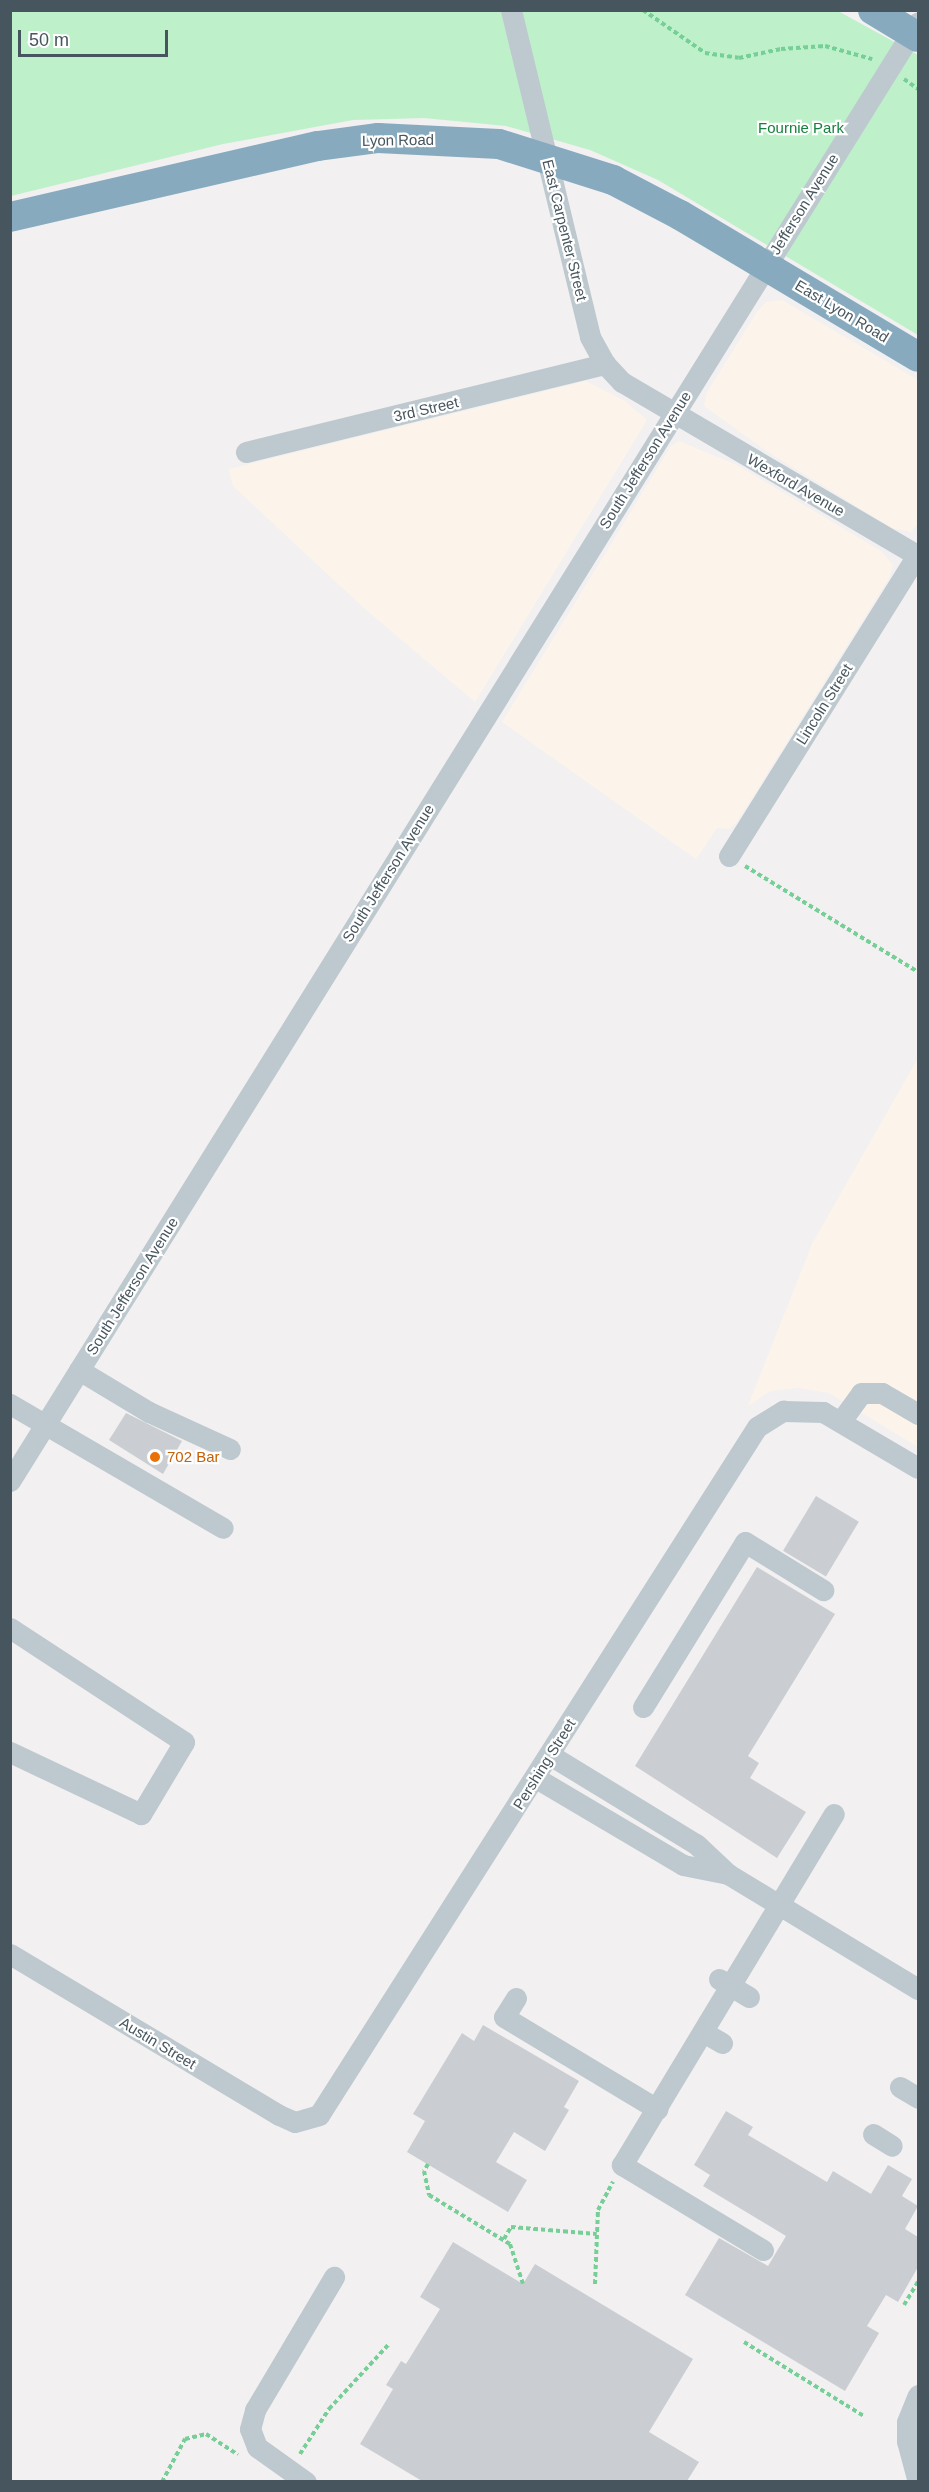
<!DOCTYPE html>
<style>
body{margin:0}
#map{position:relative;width:929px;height:2492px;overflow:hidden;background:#f2f0f0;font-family:Helvetica,sans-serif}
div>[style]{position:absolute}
.commercial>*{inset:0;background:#fcf4ea}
.green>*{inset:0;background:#bef0ca}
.building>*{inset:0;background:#caced2;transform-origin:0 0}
.path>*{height:4px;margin-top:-2px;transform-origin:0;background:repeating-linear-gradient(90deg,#75cf96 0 4.5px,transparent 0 7.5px)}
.minor>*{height:21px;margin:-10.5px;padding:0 10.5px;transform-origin:10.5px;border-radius:10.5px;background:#bdc9cf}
.highway>*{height:30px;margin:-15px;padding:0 15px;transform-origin:15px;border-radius:15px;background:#87aabf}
.dots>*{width:16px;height:16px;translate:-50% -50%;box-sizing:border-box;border:3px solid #fff;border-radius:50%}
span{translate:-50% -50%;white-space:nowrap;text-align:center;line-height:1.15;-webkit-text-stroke:4.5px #fff;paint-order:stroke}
.park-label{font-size:15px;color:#16813d}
.street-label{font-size:15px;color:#47565e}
.food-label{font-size:15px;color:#c56008}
.left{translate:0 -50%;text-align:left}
.frame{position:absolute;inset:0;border:12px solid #47565e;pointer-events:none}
.scale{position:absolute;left:18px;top:30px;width:150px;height:27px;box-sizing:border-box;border:3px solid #47565e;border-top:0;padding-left:8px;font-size:18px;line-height:21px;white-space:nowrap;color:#47565e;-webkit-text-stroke:4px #fff;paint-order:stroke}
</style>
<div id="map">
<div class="commercial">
<i style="clip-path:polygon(782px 300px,918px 380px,918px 524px,911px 532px,892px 528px,765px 450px,704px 406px,706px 394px,757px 312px,766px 302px)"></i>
<i style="clip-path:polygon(586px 381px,625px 401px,647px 420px,475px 702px,365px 609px,233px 486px,229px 469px)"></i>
<i style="clip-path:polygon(679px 441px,737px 465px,881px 551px,893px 565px,889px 578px,737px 822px,729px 829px,717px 828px,696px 859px,502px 722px,671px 446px)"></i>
<i style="clip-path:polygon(918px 1058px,918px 1447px,829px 1393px,798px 1388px,770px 1391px,748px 1406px,812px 1244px)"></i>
</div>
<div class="green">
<i style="clip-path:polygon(10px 11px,838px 11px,918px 55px,918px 335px,658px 180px,590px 150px,506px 126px,424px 118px,353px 120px,223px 144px,11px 196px)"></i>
</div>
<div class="building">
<i style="clip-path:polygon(126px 1413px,182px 1441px,163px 1474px,109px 1440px)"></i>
<i style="left:816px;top:1496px;width:50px;height:64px;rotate:31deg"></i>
<i style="clip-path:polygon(757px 1567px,835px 1614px,748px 1756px,759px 1763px,750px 1778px,806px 1812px,777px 1858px,635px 1766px)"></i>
<i style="clip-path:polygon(483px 2025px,579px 2081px,564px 2107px,569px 2110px,545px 2151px,514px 2132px,496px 2162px,527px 2180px,508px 2212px,407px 2152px,425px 2121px,413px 2114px,462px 2033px,474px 2041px)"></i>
<i style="clip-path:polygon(726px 2111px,753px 2127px,748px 2135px,827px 2182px,833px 2171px,871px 2194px,888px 2165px,912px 2179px,902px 2196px,918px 2206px,905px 2229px,918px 2237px,918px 2267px,898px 2302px,886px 2295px,867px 2326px,879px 2333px,845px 2391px,685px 2295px,719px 2238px,768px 2266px,786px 2236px,703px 2186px,710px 2175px,694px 2165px)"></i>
<i style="clip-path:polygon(453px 2242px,523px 2284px,535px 2264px,693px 2359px,649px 2432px,699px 2462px,687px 2481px,422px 2481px,360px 2444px,393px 2389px,386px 2385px,401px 2361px,406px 2364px,440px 2309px,420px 2297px)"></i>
</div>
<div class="path">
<i style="left:643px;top:10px;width:75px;rotate:34.7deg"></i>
<i style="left:705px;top:53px;width:34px;rotate:8deg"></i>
<i style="left:739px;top:58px;width:43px;rotate:-12.1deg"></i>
<i style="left:781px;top:49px;width:44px;rotate:-3.9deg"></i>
<i style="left:825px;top:46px;width:49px;rotate:15.5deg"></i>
<i style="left:904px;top:79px;width:17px;rotate:36deg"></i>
<i style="left:745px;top:866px;width:203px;rotate:31.5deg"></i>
<i style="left:428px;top:2164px;width:8px;rotate:120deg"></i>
<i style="left:424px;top:2171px;width:25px;rotate:78deg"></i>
<i style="left:429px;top:2195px;width:95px;rotate:31.2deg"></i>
<i style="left:510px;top:2244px;width:42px;rotate:72deg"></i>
<i style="left:504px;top:2239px;width:14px;rotate:-60deg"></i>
<i style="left:511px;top:2227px;width:86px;rotate:4.7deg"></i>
<i style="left:595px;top:2284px;width:74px;rotate:-87.7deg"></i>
<i style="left:598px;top:2210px;width:32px;rotate:-62deg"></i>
<i style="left:904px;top:2305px;width:27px;rotate:-59deg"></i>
<i style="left:744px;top:2342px;width:141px;rotate:31.7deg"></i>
<i style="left:300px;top:2454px;width:54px;rotate:-57.2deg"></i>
<i style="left:329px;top:2409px;width:88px;rotate:-47.3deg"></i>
<i style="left:162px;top:2482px;width:49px;rotate:-61.9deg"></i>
<i style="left:185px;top:2439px;width:22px;rotate:-13deg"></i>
<i style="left:206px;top:2434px;width:38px;rotate:33deg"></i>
</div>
<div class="minor">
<i style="left:511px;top:10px;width:336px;rotate:76.4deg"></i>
<i style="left:590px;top:337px;width:31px;rotate:61deg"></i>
<i style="left:605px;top:364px;width:25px;rotate:47deg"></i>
<i style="left:622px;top:382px;width:343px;rotate:30.4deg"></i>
<i style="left:246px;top:452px;width:370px;rotate:-13.8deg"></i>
<i style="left:729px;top:856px;width:357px;rotate:-58deg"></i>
<i style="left:79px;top:1370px;width:82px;rotate:31deg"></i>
<i style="left:149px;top:1412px;width:89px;rotate:24.6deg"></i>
<i style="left:10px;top:1404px;width:246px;rotate:30.2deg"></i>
<i style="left:841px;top:1421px;width:34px;rotate:-54deg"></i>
<i style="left:861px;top:1393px;width:21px"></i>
<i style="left:882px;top:1393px;width:42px;rotate:30.3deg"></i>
<i style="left:10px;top:1481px;width:1718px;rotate:-58.1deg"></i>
<i style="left:10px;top:1628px;width:208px;rotate:33.2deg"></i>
<i style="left:184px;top:1742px;width:84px;rotate:120.8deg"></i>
<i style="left:141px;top:1814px;width:145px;rotate:-154.7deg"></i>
<i style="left:643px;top:1707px;width:194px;rotate:-58.3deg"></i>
<i style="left:745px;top:1542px;width:92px;rotate:31.6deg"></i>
<i style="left:550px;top:1755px;width:171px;rotate:31.4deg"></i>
<i style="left:696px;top:1844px;width:44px;rotate:43.2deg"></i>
<i style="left:728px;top:1874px;width:222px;rotate:31.2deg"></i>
<i style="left:536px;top:1778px;width:171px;rotate:30.6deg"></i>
<i style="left:683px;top:1865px;width:46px;rotate:11.3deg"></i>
<i style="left:10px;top:1954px;width:313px;rotate:30.9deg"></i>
<i style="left:279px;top:2115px;width:17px;rotate:24deg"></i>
<i style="left:295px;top:2122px;width:25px;rotate:-16deg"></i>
<i style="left:319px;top:2115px;width:816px;rotate:-57.52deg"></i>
<i style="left:757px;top:1427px;width:31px;rotate:-32deg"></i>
<i style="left:783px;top:1411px;width:40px;rotate:1.4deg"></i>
<i style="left:823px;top:1412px;width:110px;rotate:30.5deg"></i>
<i style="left:719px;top:1979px;width:35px;rotate:31deg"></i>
<i style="left:516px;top:1998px;width:22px;rotate:122deg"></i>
<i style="left:504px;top:2017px;width:179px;rotate:31deg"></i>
<i style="left:703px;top:2032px;width:22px;rotate:30deg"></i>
<i style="left:900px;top:2087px;width:21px;rotate:31deg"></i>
<i style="left:873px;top:2134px;width:22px;rotate:32deg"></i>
<i style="left:763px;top:2250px;width:165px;rotate:-148.9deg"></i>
<i style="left:622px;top:2165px;width:410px;rotate:-58.9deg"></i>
<i style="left:306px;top:2482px;width:60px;rotate:-144.5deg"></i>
<i style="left:257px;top:2447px;width:19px;rotate:-111deg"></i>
<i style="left:250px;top:2429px;width:20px;rotate:-75deg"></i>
<i style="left:255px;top:2410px;width:155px;rotate:-59.3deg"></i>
<i style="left:918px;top:2482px;width:42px;rotate:-105deg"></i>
<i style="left:907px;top:2441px;width:19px;rotate:-90deg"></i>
<i style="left:907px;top:2422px;width:29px;rotate:-68deg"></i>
</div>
<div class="highway">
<i style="left:873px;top:10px;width:52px;rotate:31deg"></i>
<i style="left:10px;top:217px;width:316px;rotate:-13deg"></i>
<i style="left:318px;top:146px;width:61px;rotate:-7.6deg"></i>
<i style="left:378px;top:138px;width:121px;rotate:2.8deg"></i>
<i style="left:499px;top:144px;width:120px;rotate:17.5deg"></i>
<i style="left:613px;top:180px;width:76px;rotate:27.6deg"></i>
<i style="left:680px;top:215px;width:277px;rotate:30.8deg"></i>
</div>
<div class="dots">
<i style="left:155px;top:1457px;background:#e8710a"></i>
</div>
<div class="park-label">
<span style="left:801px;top:128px">Fournie Park</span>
</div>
<div class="street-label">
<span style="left:398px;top:140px;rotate:-1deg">Lyon Road</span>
<span style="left:804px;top:204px;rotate:-58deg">Jefferson Avenue</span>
<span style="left:565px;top:230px;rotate:76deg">East Carpenter Street</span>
<span style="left:842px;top:311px;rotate:31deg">East Lyon Road</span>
<span style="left:426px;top:409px;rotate:-13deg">3rd Street</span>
<span style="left:645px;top:460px;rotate:-58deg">South Jefferson Avenue</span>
<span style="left:796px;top:485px;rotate:30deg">Wexford Avenue</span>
<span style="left:824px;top:704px;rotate:-58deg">Lincoln Street</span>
<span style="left:388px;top:873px;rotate:-58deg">South Jefferson Avenue</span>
<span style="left:132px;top:1286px;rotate:-58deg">South Jefferson Avenue</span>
<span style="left:544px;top:1764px;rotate:-58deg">Pershing Street</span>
<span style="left:158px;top:2043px;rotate:31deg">Austin Street</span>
</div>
<div class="food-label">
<span class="left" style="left:167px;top:1457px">702 Bar</span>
</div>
<div class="frame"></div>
<div class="scale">50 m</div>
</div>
